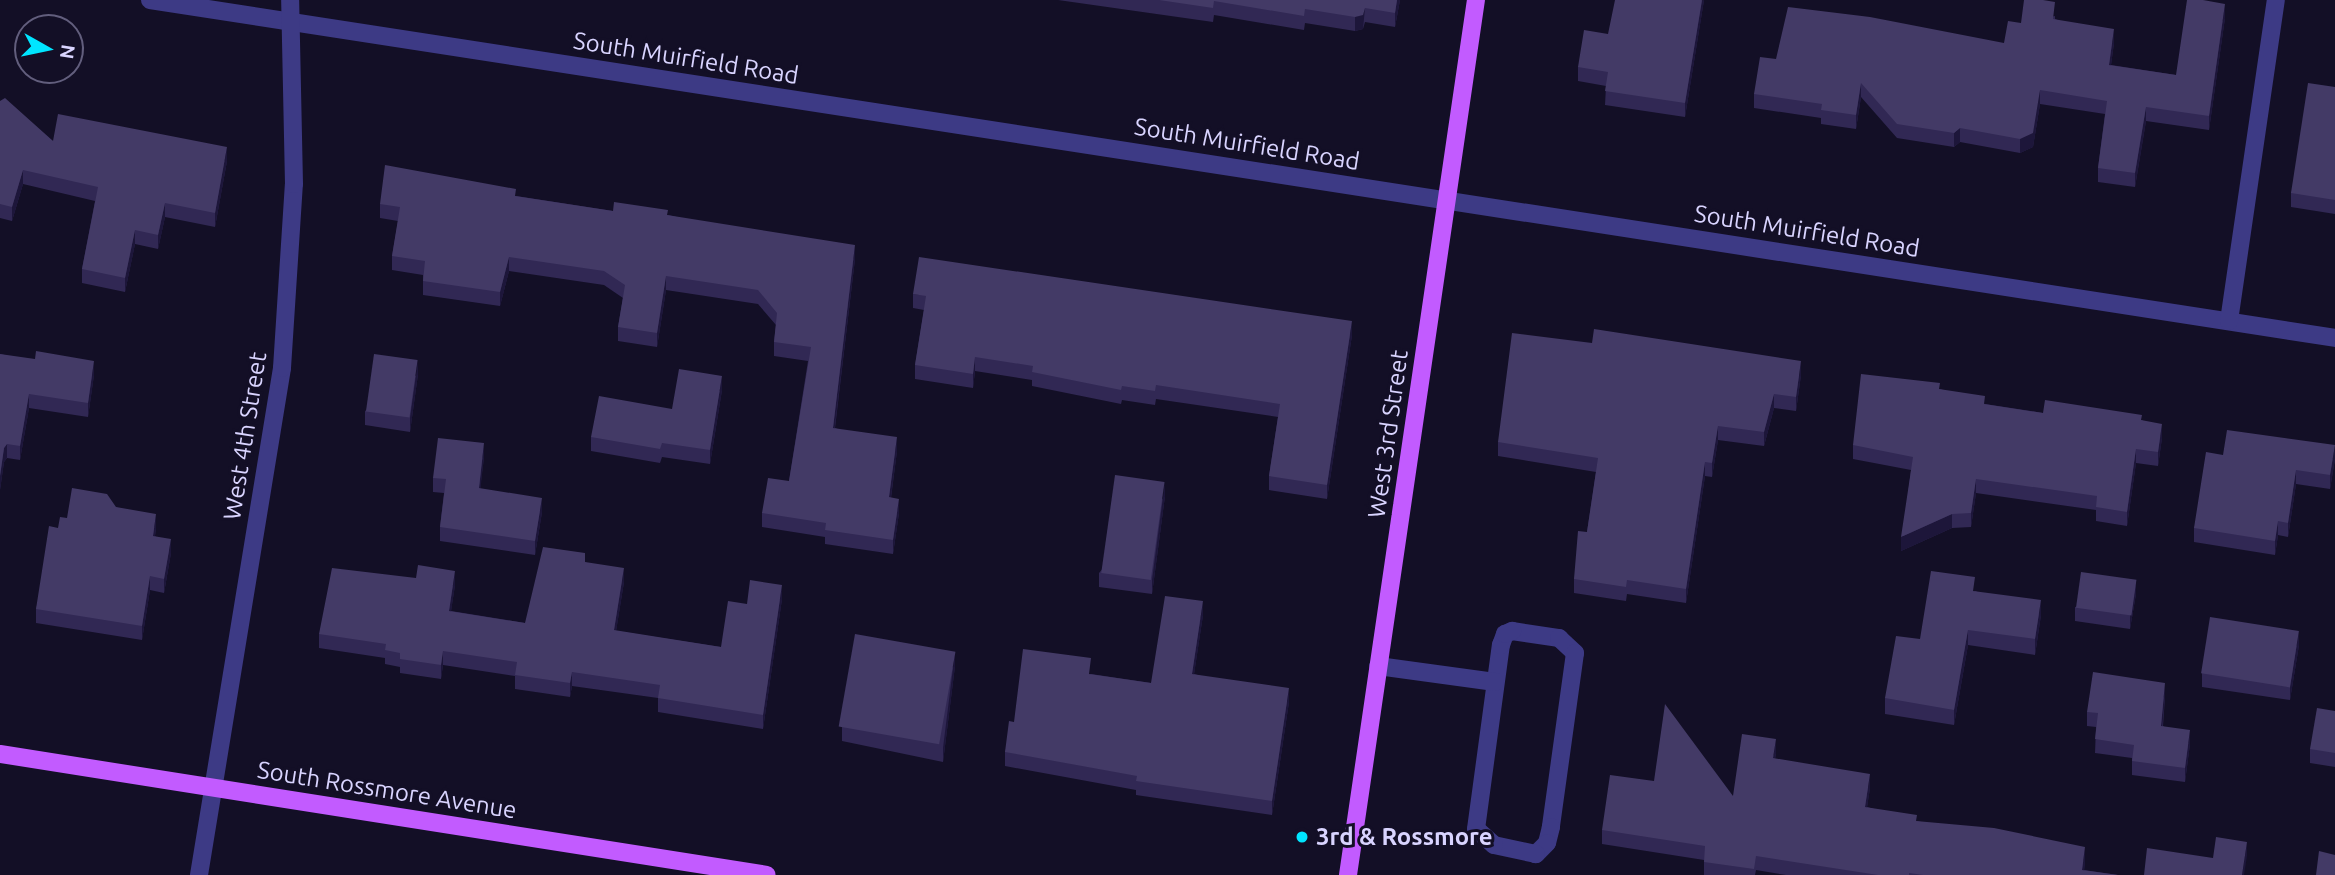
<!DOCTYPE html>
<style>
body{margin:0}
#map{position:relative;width:2335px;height:875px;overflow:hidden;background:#130f26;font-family:Ubuntu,sans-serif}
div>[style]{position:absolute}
.minor>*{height:18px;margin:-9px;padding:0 9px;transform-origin:9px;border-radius:9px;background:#3d3a85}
.major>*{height:18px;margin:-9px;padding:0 9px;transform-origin:9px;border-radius:9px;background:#c25bff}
.wall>*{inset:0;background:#312854}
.shaded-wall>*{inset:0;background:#1d163a}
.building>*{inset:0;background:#433a66;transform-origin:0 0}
.dots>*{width:19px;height:19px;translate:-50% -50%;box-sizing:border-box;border:4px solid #130f26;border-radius:50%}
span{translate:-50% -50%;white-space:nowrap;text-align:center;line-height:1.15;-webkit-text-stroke:6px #130f26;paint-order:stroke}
.street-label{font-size:24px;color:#d9d4ff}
.poi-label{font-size:24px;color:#d9d4ff;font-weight:700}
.left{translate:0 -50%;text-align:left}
.north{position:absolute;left:14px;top:14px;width:70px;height:70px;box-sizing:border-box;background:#130f26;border:2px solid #625e7d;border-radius:50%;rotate:99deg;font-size:19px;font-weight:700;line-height:28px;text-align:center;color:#d9d4ff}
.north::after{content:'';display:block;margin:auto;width:24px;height:32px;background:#00e5ff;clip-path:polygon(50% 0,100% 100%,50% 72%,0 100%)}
</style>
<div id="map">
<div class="minor">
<i style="left:150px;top:0;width:2211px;rotate:8.79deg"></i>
<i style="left:2229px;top:321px;width:324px;rotate:-81.7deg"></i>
<i style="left:1512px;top:631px;width:48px;rotate:8.5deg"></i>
<i style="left:1559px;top:638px;width:22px;rotate:43deg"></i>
<i style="left:1575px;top:653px;width:176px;rotate:97.9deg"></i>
<i style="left:1551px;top:827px;width:16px;rotate:104deg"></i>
<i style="left:1547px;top:843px;width:16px;rotate:135deg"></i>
<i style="left:1536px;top:854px;width:43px;rotate:-167.9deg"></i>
<i style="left:1494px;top:845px;width:24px;rotate:-138deg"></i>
<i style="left:1476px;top:829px;width:186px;rotate:-82.3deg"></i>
<i style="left:1501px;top:645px;width:12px;rotate:-70deg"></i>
<i style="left:1505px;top:634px;width:8px;rotate:-23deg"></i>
<i style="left:1378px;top:666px;width:118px;rotate:7.8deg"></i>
<i style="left:199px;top:875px;width:514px;rotate:-80.7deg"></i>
<i style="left:282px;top:368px;width:184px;rotate:-86.3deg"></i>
<i style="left:294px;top:184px;width:184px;rotate:-91.2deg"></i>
</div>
<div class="major">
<i style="left:0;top:754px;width:776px;rotate:8.96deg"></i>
<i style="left:1348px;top:875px;width:884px;rotate:-81.68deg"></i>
</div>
<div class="wall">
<i style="clip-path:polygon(1058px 0,1400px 0,1395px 27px,1365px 22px,1363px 29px,1355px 31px,1305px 23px,1304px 30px,1214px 15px,1213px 22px)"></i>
<i style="clip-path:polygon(1704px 0,1685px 117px,1605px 105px,1606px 86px,1578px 81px,1578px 67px,1608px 34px)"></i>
<i style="clip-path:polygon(2055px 16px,2055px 19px,2114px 43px,2111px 65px,2176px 75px,2225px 18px,2209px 130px,2146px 121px,2135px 187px,2098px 182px,2098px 168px,2105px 114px,2040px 104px,2033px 147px,2020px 153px,1960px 142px,1954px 147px,1897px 138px,1861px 97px,1856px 129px,1821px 124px,1821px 118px,1754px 108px,1754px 94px,1776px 59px,2004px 43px,2021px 23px)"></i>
<i style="clip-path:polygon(2335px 87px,2335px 214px,2291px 207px,2291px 193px)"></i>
<i style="clip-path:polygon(0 101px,53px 141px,227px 161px,215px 227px,165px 217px,158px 249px,135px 244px,125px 292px,82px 283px,82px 269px,95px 201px,23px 184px,12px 221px,0 218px)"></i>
<i style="clip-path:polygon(516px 196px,613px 211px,668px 215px,855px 259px,835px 428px,897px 451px,891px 498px,899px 513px,893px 554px,825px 544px,825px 537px,762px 527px,762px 513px,789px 481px,808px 361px,774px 356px,774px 342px,776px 325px,758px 304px,666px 290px,657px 347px,618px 341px,618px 327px,623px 298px,604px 285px,509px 271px,500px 306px,423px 295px,423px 275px,392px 270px,392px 256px,398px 221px,380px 218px,380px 204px)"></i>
<i style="clip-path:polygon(913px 294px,1352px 335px,1327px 499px,1269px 490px,1269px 476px,1278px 417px,1156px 399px,1155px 405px,1122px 400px,1121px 404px,1032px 386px,1032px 380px,975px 371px,973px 388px,915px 379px,915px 365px,924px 310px,913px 308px)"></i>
<i style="clip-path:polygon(0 354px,94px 375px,88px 417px,29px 408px,20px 460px,7px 458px,4px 462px,0 490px)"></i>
<i style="clip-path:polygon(418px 374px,410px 432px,365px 425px,365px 411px)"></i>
<i style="clip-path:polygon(1801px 375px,1796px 411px,1774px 408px,1764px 446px,1718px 440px,1712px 477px,1705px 476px,1686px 603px,1627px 594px,1626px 601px,1574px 593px,1574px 579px,1587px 532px,1596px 472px,1498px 456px,1498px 442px)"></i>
<i style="clip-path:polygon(1940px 389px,1985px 404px,2043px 413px,2142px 420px,2162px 438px,2158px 466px,2136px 463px,2127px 526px,2096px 521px,2096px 510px,1976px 493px,1971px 527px,1952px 528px,1901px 551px,1911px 470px,1853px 459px,1853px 445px)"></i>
<i style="clip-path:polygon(722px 390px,710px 464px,662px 457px,660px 463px,591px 451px,591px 437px,672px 409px)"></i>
<i style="clip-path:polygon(2223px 455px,2335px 459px,2330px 489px,2296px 484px,2288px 537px,2278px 535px,2275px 555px,2194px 542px,2194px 528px)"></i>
<i style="clip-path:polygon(484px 457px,480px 489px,542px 512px,535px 555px,440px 541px,440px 527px,444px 493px,433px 492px,433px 478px)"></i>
<i style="clip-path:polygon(1165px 496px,1152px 594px,1099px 587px,1099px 573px)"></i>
<i style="clip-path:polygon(116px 507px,156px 528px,155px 536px,171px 553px,164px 593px,150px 590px,142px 640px,36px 623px,36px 609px,58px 528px,67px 518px)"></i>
<i style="clip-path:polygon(585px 562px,624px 582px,616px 631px,721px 647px,747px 604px,782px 599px,763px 729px,658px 712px,658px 698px,572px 686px,570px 697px,515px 689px,515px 676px,443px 665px,441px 679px,400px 673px,400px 667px,385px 664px,385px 658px,319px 648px,319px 634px,455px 585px,451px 611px,525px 623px)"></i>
<i style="clip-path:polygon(1975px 591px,2041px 615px,2035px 655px,1968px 645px,1954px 725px,1885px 714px,1885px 698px,1920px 639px)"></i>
<i style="clip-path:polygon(2136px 594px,2130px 629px,2075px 621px,2075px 607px)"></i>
<i style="clip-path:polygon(1203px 615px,1194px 674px,1289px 702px,1272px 815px,1136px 795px,1136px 790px,1005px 766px,1005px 752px,1014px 722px,1091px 674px,1151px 683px)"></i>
<i style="clip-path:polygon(2299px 645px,2290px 700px,2202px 687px,2202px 673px)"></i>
<i style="clip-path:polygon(955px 666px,943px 762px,842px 741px,842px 727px)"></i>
<i style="clip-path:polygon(2165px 697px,2163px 726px,2190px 744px,2185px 782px,2132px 775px,2132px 758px,2095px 753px,2096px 727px,2087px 726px,2087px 712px)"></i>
<i style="clip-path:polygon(2335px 711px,2335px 767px,2310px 763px,2310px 749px)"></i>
<i style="clip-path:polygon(1776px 753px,1775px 759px,1870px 788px,1867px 807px,1917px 821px,2085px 861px,2084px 870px,2118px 875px,1786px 875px,1756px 870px,1755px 875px,1704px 875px,1704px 860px,1602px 844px,1602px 830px,1733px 796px)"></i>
</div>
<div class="shaded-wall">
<i style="clip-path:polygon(1397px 0,1400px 0,1395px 27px,1395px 13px)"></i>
<i style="clip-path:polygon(1702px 0,1704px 0,1685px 117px,1685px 103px)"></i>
<i style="clip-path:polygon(2225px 4px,2225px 18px,2209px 130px,2209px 116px)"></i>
<i style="clip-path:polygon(1365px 8px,1363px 29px,1355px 31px,1355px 17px)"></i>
<i style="clip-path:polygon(2114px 29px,2114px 43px,2109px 79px,2109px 65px)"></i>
<i style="clip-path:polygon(1861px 83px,1861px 97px,1856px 129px,1856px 115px)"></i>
<i style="clip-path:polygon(2040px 90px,2040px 104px,2033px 147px,2020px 153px,2020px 139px)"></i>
<i style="clip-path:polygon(2146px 107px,2146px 121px,2135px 187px,2135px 173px)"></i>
<i style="clip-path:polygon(1960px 128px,1960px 142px,1954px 147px,1954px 133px)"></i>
<i style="clip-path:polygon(227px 147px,227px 161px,215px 227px,215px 213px)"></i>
<i style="clip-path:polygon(23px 170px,23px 184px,12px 221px,12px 207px)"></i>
<i style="clip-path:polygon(165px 203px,165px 217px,158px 249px,158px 235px)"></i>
<i style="clip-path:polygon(135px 230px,135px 244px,125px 292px,125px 278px)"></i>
<i style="clip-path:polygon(855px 245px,855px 259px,833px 442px,833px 428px)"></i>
<i style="clip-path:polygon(509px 257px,509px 271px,500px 306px,500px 292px)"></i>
<i style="clip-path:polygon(666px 276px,666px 290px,657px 347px,657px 333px)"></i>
<i style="clip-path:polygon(1352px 321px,1352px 335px,1327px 499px,1327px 485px)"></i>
<i style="clip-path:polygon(975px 357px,975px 371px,973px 388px,973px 374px)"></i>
<i style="clip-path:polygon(418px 360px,418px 374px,410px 432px,410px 418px)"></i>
<i style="clip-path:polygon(94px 361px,94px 375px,88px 417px,88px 403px)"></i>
<i style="clip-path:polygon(1801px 361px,1801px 375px,1796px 411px,1796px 397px)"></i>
<i style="clip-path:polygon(722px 376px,722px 390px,710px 464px,710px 450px)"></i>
<i style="clip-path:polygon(29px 394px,29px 408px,20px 460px,20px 446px)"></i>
<i style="clip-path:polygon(1774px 394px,1774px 408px,1764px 446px,1764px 432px)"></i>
<i style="clip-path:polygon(2162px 424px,2162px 438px,2158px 466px,2158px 452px)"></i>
<i style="clip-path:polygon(1718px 426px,1718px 440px,1712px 477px,1712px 463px)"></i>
<i style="clip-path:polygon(897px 437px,897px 451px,889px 511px,889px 497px)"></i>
<i style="clip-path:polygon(484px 443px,484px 457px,479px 502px,479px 488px)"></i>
<i style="clip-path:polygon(7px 444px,7px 458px,4px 462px,0 490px,0 476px,4px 448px)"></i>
<i style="clip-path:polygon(2335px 445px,2335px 459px,2330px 489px,2330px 475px)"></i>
<i style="clip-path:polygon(2136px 449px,2136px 463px,2127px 526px,2127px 512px)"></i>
<i style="clip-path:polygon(1705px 462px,1705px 476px,1686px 603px,1686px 589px)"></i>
<i style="clip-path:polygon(2296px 470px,2296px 484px,2288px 537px,2288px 523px)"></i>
<i style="clip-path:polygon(1976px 479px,1976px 493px,1971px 527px,1971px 513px)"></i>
<i style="clip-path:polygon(1165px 482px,1165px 496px,1152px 594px,1152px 580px)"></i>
<i style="clip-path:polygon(542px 498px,542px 512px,535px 555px,535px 541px)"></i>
<i style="clip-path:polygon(899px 499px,899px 513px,893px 554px,893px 540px)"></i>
<i style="clip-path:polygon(156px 514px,156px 528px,153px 550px,153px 536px)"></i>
<i style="clip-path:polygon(1952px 514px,1952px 528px,1901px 551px,1901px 537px)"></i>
<i style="clip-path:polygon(2278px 521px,2278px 535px,2275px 555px,2275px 541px)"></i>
<i style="clip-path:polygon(171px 539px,171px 553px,164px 593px,164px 579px)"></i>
<i style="clip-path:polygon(624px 568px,624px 582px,614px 644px,614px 630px)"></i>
<i style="clip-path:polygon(455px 571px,455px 585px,449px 625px,449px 611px)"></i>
<i style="clip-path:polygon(150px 576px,150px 590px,142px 640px,142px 626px)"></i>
<i style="clip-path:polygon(2136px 580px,2136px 594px,2130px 629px,2130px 615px)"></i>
<i style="clip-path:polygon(782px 585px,782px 599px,763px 729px,763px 715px)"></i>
<i style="clip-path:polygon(2041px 600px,2041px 615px,2035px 655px,2035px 639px)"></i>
<i style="clip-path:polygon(1203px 601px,1203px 615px,1192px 688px,1192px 674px)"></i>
<i style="clip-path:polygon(1968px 630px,1968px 645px,1954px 725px,1954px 710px)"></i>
<i style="clip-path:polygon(2299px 631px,2299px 645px,2290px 700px,2290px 686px)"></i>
<i style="clip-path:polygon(443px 651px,443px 665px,441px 679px,441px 665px)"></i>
<i style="clip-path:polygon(955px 652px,955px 666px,943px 762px,943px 748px)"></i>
<i style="clip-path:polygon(572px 672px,572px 686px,570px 697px,570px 683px)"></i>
<i style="clip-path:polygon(2165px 683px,2165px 697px,2161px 740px,2161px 726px)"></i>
<i style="clip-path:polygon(1289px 688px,1289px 702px,1272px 815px,1272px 801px)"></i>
<i style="clip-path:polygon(2190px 730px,2190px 744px,2185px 782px,2185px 768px)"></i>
<i style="clip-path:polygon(1776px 739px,1776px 753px,1773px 772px,1773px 758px)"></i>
<i style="clip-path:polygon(1870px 774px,1870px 788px,1865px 821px,1865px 807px)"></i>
<i style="clip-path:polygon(2247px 842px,2247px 856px,2244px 875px,2242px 875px)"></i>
<i style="clip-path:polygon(2085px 847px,2085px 861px,2084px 875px,2082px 870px)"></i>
</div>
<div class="building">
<i style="clip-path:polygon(1159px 0,1397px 0,1395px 13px,1365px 8px,1363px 15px,1355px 17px,1305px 9px,1304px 16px,1214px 1px,1213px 8px)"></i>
<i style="clip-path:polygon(1615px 0,1702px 0,1685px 103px,1605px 91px,1608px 72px,1578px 67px,1584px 30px,1608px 34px)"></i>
<i style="clip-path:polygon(2024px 0,2043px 0,2055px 2px,2053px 19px,2114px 29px,2109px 65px,2176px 75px,2187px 0,2203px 0,2225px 4px,2209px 116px,2146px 107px,2135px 173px,2098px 168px,2107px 101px,2040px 90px,2033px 133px,2020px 139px,1960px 128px,1954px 133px,1897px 124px,1861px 83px,1856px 115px,1821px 110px,1822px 104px,1754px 94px,1760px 57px,1776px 59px,1788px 7px,1870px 17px,2004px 43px,2008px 21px,2021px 23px)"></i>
<i style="clip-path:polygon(2308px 83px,2335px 87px,2335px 200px,2291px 193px)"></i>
<i style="clip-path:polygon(5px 98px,53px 141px,58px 114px,227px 147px,215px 213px,165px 203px,158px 235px,135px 230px,125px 278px,82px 269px,98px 187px,23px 170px,12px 207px,0 204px,0 101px)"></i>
<i style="clip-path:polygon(385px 165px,516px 189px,515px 196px,613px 211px,614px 202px,668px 210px,667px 215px,855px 245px,833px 428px,897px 437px,889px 497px,899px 499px,893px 540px,825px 530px,826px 523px,762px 513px,768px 478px,789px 481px,811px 347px,774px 342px,777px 313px,758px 290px,666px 276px,657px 333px,618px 327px,625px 285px,604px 271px,509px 257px,500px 292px,423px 281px,425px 261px,392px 256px,400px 207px,380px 204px)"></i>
<i style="clip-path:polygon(919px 257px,1352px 321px,1327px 485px,1269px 476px,1280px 404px,1156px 385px,1155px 391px,1122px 386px,1121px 390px,1032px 372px,1033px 366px,975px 357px,973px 374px,915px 365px,926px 296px,913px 294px)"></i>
<i style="clip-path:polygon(1594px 329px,1801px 361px,1796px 397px,1774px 394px,1764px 432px,1718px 426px,1712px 463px,1705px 462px,1686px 589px,1627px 580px,1626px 587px,1574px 579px,1578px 531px,1587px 532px,1598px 458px,1498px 442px,1512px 333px,1592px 343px)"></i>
<i style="clip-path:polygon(36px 351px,94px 361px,88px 403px,29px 394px,20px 446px,7px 444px,4px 448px,0 476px,0 354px,35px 359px)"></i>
<i style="left:374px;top:354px;width:44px;height:58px;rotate:8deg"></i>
<i style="clip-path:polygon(679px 369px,722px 376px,710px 450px,662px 443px,660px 449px,591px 437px,599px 396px,672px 409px)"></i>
<i style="clip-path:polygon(1861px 374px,1940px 383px,1939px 389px,1985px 396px,1984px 404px,2043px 413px,2045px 400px,2142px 415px,2141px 420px,2162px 424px,2158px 452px,2136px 449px,2127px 512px,2096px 507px,2097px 496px,1976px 479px,1971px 513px,1952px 514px,1901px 537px,1913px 457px,1853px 445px)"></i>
<i style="clip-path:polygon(2227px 430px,2335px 445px,2330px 475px,2296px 470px,2288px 523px,2278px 521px,2275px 541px,2194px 528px,2206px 452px,2223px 455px)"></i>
<i style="clip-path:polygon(438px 438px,484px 443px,479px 488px,542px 498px,535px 541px,440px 527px,446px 479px,433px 478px)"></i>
<i style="left:1115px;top:475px;width:50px;height:99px;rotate:8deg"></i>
<i style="clip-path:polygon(72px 488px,107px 494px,116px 507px,156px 514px,153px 536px,171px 539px,164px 579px,150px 576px,142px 626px,36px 609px,49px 526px,58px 528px,60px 517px,67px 518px)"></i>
<i style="clip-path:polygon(543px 547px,585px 553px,585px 562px,624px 568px,614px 630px,721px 647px,728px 601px,747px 604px,750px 580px,782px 585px,763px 715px,658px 698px,660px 685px,572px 672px,570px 683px,515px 675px,517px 662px,443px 651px,441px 665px,400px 659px,400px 653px,385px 650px,386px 644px,319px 634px,332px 568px,416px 578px,418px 565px,455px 571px,449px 611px,525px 623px)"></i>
<i style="clip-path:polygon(1931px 571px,1975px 577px,1973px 591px,2041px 600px,2035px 639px,1968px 630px,1954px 710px,1885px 698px,1896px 636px,1920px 639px)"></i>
<i style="left:2081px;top:572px;width:56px;height:36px;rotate:8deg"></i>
<i style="clip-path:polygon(1165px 596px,1203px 601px,1192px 674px,1289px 688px,1272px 801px,1136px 781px,1137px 776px,1005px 752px,1009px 721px,1014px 722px,1023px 649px,1091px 658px,1089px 674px,1151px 683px)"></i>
<i style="left:2210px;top:617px;width:90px;height:57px;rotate:9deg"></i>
<i style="left:855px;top:634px;width:102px;height:94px;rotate:10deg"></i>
<i style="clip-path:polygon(2093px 672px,2165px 683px,2161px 726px,2190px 730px,2185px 768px,2132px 761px,2134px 745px,2095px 739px,2098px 713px,2087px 712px)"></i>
<i style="clip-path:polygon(1665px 704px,1733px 796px,1742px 734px,1776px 739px,1773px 758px,1870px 774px,1865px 807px,1917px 815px,1916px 821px,1994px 828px,2085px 847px,2082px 870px,2118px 875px,1923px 875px,1909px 873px,1909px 875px,1878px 875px,1756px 856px,1754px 869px,1704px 862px,1705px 846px,1602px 830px,1610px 775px,1654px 781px)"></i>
<i style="clip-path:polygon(2317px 708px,2335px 711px,2335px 753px,2310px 749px)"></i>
<i style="clip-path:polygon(2216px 837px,2247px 842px,2242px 875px,2144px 875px,2147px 848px,2213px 858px)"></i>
<i style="clip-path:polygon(2319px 851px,2335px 855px,2335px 875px,2316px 875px)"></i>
</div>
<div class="dots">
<i style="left:1302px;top:837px;background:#00e5ff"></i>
</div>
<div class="street-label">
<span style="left:686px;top:58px;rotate:9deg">South Muirfield Road</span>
<span style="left:1247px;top:144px;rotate:9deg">South Muirfield Road</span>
<span style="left:1807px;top:231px;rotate:9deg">South Muirfield Road</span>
<span style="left:1388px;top:434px;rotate:-82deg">West 3rd Street</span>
<span style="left:245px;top:436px;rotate:-81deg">West 4th Street</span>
<span style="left:387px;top:790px;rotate:9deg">South Rossmore Avenue</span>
</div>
<div class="poi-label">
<span class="left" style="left:1316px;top:837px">3rd &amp; Rossmore</span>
</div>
<div class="north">N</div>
</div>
